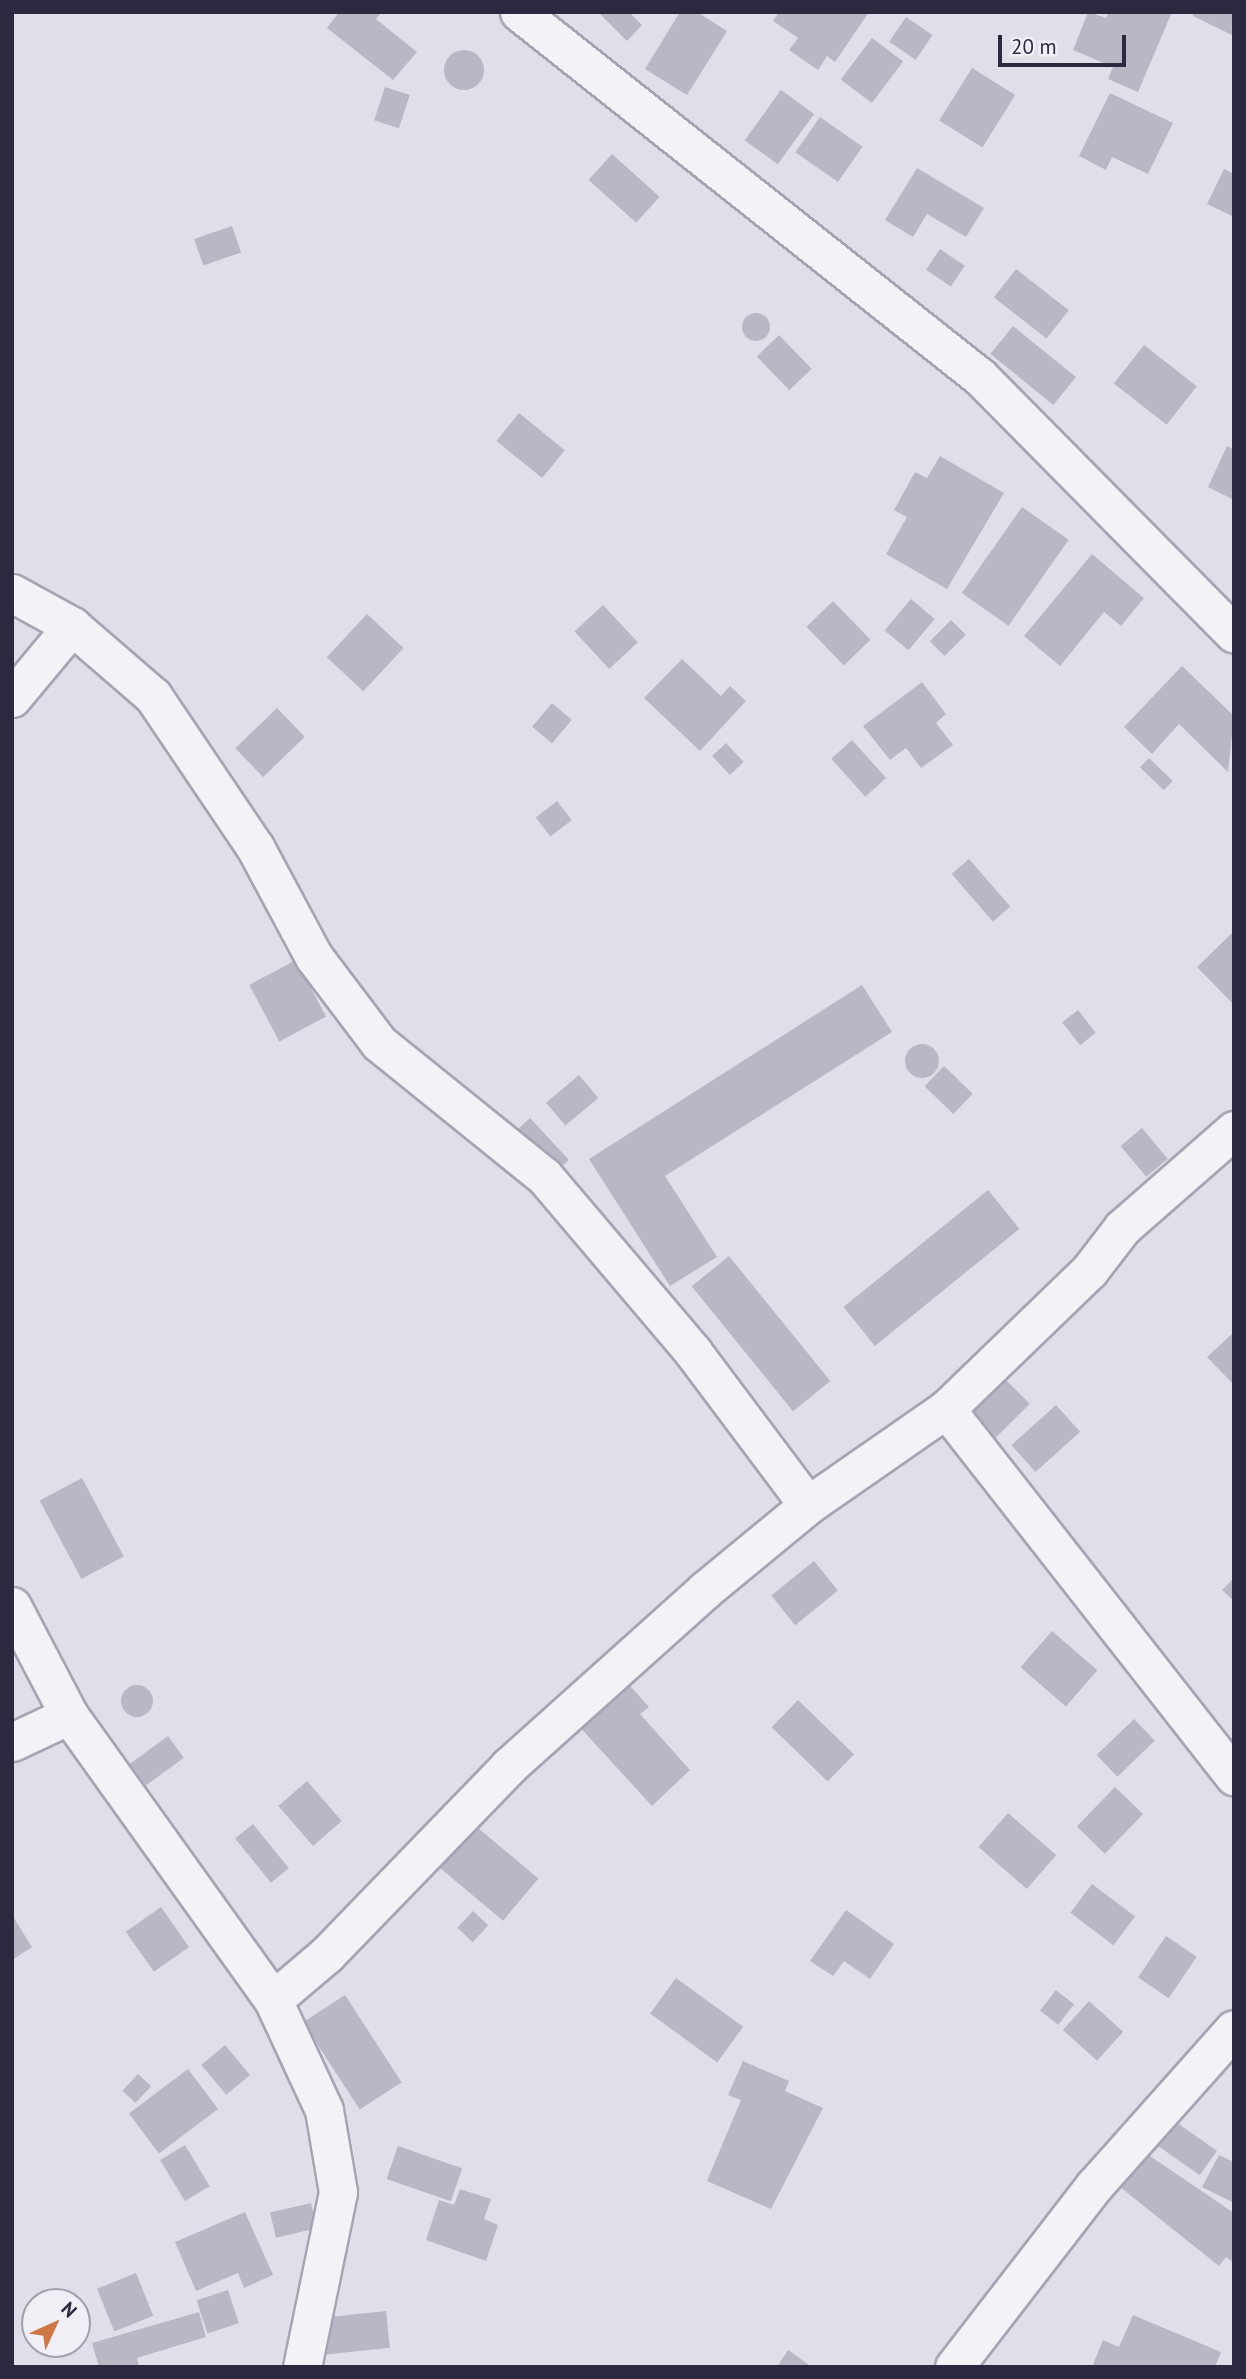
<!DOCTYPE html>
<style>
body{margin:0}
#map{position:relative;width:1246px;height:2379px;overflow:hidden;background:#e0dfe9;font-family:"PT Sans",sans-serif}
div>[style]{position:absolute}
.building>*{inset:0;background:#b9b7c5;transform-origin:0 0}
.round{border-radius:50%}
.roads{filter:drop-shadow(2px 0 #a6a4b3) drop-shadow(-2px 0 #a6a4b3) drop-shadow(0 2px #a6a4b3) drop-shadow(0 -2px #a6a4b3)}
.street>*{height:37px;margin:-18.5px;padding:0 18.5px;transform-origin:18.5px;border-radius:18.5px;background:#f3f2f7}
span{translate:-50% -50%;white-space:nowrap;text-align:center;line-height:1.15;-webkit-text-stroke:5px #f0eff6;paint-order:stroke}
.frame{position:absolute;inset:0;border:14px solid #2c2840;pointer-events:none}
.north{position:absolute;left:21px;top:2288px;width:70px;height:70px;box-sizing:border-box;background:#f0eff6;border:2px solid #a29fad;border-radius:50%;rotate:45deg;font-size:19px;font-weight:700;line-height:28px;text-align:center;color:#2c2840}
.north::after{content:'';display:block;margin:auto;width:24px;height:32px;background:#ce7644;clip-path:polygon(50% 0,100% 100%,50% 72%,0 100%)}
.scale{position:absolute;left:998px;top:35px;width:128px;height:32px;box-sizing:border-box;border:4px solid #2c2840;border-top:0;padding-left:9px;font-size:21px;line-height:24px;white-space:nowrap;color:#2c2840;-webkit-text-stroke:5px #f0eff6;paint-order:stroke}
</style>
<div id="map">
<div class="building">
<i style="clip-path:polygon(339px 12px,382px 12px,376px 19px,417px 52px,393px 80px,327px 28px)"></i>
<i style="clip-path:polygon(598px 12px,629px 12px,642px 25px,627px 41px)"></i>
<i style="clip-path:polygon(680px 12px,697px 12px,727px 31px,687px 95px,645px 69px)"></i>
<i style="clip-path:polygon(779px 12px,869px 12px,835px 62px,827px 56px,818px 70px,789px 50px,798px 38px,773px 21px)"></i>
<i style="clip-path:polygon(1088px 12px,1106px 18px,1109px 12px,1172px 12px,1138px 92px,1108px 79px,1113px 67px,1073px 50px)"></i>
<i style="clip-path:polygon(1194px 12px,1234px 12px,1234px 36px,1193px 16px)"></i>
<i style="left:906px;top:17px;width:32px;height:30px;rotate:34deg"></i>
<i style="left:872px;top:38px;width:39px;height:52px;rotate:37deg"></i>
<i class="round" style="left:444px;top:50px;width:40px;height:40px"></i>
<i style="left:972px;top:68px;width:51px;height:62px;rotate:32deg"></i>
<i style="left:385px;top:87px;width:26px;height:35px;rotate:18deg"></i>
<i style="left:781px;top:90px;width:41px;height:62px;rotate:36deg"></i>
<i style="clip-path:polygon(1110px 93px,1173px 123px,1148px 174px,1112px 157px,1106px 170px,1079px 156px)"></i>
<i style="left:820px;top:117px;width:52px;height:43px;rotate:35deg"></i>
<i style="left:612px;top:154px;width:64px;height:35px;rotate:42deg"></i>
<i style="clip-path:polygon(917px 168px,984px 208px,966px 237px,927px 214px,913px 237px,885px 220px)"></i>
<i style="clip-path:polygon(1224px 169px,1234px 174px,1234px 217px,1207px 204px)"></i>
<i style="left:232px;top:226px;width:28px;height:40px;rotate:71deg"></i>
<i style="left:940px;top:249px;width:30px;height:25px;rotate:34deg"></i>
<i style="left:1016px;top:269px;width:67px;height:36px;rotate:38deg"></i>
<i class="round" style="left:742px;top:313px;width:28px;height:28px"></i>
<i style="left:1013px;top:326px;width:81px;height:36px;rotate:39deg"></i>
<i style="left:779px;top:335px;width:47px;height:31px;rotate:46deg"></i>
<i style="left:1144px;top:345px;width:67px;height:49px;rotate:38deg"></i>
<i style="left:519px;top:413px;width:59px;height:36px;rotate:39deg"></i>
<i style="clip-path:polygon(1227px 446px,1234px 450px,1234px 500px,1208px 487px)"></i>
<i style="clip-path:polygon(940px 456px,1004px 493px,947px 589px,886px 554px,907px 517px,894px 510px,915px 472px,927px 478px)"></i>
<i style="left:1022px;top:507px;width:57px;height:105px;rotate:35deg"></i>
<i style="clip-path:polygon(1092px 554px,1144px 598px,1121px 626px,1104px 612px,1060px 666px,1024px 636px)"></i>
<i style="left:911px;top:599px;width:31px;height:41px;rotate:40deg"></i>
<i style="left:833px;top:601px;width:54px;height:37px;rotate:46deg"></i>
<i style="left:603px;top:605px;width:51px;height:39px;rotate:47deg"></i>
<i style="left:367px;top:614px;width:50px;height:59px;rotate:43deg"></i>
<i style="left:951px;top:620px;width:21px;height:30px;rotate:45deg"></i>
<i style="clip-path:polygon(682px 659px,721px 696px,730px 686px,746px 701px,700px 751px,644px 698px)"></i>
<i style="clip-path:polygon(1182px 666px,1234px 716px,1228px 772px,1179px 724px,1152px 754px,1124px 727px)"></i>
<i style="clip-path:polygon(922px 682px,946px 714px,936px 723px,953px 745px,921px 768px,906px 748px,890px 760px,863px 726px)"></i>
<i style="left:552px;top:703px;width:26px;height:31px;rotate:40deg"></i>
<i style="left:277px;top:708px;width:40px;height:58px;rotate:46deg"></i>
<i style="left:852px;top:740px;width:51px;height:28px;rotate:48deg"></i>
<i style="left:726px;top:743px;width:26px;height:19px;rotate:47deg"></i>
<i style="left:1149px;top:758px;width:33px;height:13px;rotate:44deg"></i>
<i style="left:557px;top:801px;width:24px;height:27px;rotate:52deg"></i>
<i style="left:969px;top:859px;width:63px;height:23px;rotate:49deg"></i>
<i style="clip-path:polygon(1234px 931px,1234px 1005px,1197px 967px)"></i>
<i style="left:296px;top:960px;width:64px;height:53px;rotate:62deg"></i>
<i style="clip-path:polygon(862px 985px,892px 1032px,665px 1176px,717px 1257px,670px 1286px,589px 1159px)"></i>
<i style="left:1078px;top:1010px;width:29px;height:20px;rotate:52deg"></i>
<i class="round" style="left:905px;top:1044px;width:34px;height:34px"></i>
<i style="left:944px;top:1066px;width:40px;height:28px;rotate:44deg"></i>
<i style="left:579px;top:1075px;width:30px;height:43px;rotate:50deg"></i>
<i style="left:530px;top:1118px;width:57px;height:21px;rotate:47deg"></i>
<i style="left:1142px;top:1128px;width:40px;height:28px;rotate:50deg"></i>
<i style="left:988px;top:1190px;width:50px;height:186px;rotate:51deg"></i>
<i style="left:729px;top:1256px;width:161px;height:48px;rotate:51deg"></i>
<i style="clip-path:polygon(1234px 1332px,1234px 1385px,1207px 1357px)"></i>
<i style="left:1005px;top:1379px;width:35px;height:50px;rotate:45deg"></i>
<i style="left:1056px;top:1405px;width:36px;height:60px;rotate:48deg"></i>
<i style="left:82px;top:1478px;width:89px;height:48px;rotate:62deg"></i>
<i style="left:814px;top:1561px;width:38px;height:55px;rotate:51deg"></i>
<i style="clip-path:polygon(1234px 1578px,1234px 1601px,1222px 1590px)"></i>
<i style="left:1052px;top:1631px;width:60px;height:48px;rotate:41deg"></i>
<i style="clip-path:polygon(624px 1679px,649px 1707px,640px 1714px,690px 1770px,652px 1806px,576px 1723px)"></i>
<i class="round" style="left:121px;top:1685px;width:32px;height:32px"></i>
<i style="left:798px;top:1700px;width:78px;height:38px;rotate:44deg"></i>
<i style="left:1134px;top:1719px;width:30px;height:52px;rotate:46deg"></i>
<i style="left:168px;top:1736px;width:27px;height:47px;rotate:54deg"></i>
<i style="left:307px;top:1781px;width:53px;height:38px;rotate:49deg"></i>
<i style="left:1115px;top:1787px;width:39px;height:55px;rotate:44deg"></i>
<i style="left:1008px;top:1813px;width:64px;height:45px;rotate:41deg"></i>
<i style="left:471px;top:1822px;width:88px;height:55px;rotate:40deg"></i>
<i style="left:253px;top:1824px;width:57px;height:23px;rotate:51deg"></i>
<i style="left:1092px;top:1884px;width:54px;height:36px;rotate:37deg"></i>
<i style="left:161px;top:1907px;width:49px;height:43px;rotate:55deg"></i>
<i style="clip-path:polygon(846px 1910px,894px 1944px,870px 1979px,844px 1961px,833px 1976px,810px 1961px)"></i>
<i style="left:473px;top:1911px;width:21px;height:23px;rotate:43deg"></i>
<i style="clip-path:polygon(12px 1915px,32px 1947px,12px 1960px)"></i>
<i style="left:1166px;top:1936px;width:37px;height:50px;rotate:34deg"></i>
<i style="left:676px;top:1978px;width:83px;height:44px;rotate:36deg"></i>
<i style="left:1056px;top:1990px;width:23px;height:26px;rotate:38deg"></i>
<i style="left:345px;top:1995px;width:104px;height:50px;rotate:57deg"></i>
<i style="left:1089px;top:2001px;width:46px;height:39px;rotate:42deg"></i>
<i style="left:225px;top:2045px;width:39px;height:31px;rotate:50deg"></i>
<i style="clip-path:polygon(743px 2061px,789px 2081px,785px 2091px,823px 2108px,771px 2209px,707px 2181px,741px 2100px,728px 2095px)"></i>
<i style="left:188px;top:2069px;width:50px;height:74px;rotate:53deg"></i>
<i style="left:138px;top:2074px;width:18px;height:23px;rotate:43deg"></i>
<i style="left:1176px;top:2122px;width:50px;height:30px;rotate:35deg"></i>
<i style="left:185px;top:2145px;width:48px;height:29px;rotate:59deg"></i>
<i style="left:398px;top:2146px;width:68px;height:35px;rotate:19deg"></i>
<i style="clip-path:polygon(1147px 2154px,1234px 2213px,1234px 2263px,1226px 2257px,1219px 2266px,1120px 2187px)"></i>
<i style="clip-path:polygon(1219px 2155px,1234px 2162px,1234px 2203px,1202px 2187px)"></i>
<i style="clip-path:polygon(460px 2189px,491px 2199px,484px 2219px,498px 2225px,486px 2261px,426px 2240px,439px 2200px,454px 2205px)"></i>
<i style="left:311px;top:2203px;width:26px;height:42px;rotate:77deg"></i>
<i style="clip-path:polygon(245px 2212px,273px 2275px,244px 2288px,238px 2273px,196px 2291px,175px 2242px)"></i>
<i style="left:136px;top:2273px;width:46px;height:42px;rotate:68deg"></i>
<i style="left:228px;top:2290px;width:35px;height:33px;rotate:72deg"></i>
<i style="left:386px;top:2311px;width:37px;height:64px;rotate:84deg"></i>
<i style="clip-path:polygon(199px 2312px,206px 2337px,137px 2358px,139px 2367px,99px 2367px,92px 2343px)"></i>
<i style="clip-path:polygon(1133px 2315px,1221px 2352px,1215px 2367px,1092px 2367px,1103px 2340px,1119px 2347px)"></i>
<i style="clip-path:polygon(788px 2350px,812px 2367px,777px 2367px)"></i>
</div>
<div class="roads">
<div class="street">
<i style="left:519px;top:12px;width:588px;rotate:38.37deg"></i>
<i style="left:980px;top:377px;width:361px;rotate:45.3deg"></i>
<i style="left:12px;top:593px;width:68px;rotate:28.8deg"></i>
<i style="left:72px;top:626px;width:107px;rotate:40.8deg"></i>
<i style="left:153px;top:696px;width:182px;rotate:56deg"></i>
<i style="left:255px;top:847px;width:125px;rotate:61.8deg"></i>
<i style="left:314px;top:957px;width:108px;rotate:52.9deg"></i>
<i style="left:379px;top:1043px;width:212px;rotate:38.9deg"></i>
<i style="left:544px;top:1176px;width:231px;rotate:49.7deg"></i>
<i style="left:693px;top:1352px;width:191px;rotate:53.1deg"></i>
<i style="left:12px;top:698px;width:94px;rotate:-50.2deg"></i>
<i style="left:946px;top:1409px;width:467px;rotate:51.9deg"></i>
<i style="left:12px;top:1606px;width:123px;rotate:62.4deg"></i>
<i style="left:69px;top:1715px;width:350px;rotate:54.4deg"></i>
<i style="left:273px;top:2000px;width:121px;rotate:65.1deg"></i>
<i style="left:324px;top:2110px;width:83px;rotate:80.3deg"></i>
<i style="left:338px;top:2192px;width:179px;rotate:101.6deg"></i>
<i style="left:12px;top:1742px;width:63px;rotate:-25.3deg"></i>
<i style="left:273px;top:2000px;width:70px;rotate:-40.3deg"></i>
<i style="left:326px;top:1955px;width:263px;rotate:-45.9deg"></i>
<i style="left:509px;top:1766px;width:263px;rotate:-41.9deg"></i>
<i style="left:705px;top:1590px;width:134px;rotate:-39.5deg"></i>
<i style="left:808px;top:1505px;width:168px;rotate:-34.8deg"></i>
<i style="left:946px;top:1409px;width:199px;rotate:-44deg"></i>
<i style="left:1089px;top:1271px;width:54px;rotate:-52.5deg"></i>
<i style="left:1122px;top:1228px;width:149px;rotate:-41.2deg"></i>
<i style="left:954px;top:2367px;width:229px;rotate:-52.3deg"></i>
<i style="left:1094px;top:2186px;width:210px;rotate:-48.3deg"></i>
</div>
</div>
<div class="frame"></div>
<div class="north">N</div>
<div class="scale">20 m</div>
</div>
